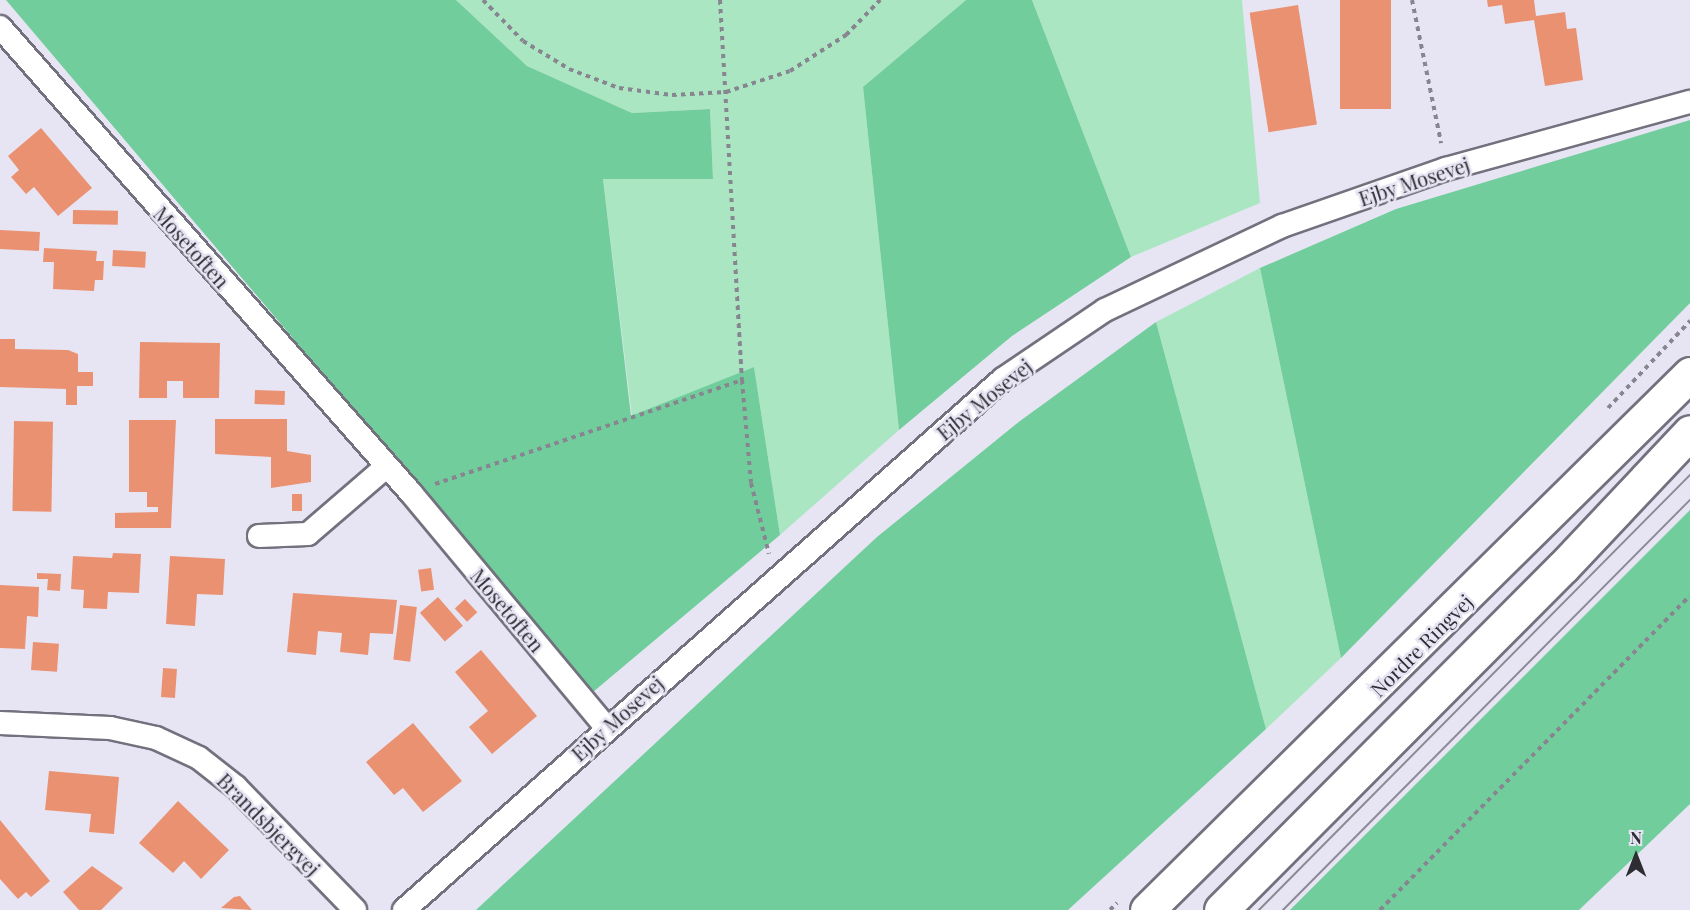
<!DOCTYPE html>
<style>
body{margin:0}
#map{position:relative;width:1690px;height:910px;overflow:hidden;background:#e7e5f3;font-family:"Playfair Display",serif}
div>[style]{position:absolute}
.green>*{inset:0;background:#abe6c3}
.forest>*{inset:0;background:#71ce9c}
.building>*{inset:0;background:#ea9172;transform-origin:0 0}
.path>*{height:4px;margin-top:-2px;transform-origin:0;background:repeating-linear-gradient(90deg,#878690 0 4.5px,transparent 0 9px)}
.roads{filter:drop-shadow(2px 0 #73717e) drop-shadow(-2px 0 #73717e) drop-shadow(0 2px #73717e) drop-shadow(0 -2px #73717e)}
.minor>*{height:22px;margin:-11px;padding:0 11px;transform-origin:11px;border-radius:11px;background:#fff}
.primary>*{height:33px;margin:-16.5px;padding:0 16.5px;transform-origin:16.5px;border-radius:16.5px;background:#fff}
.tram>*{height:1.5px;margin:-0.75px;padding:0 0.75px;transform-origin:0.75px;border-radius:0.75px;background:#8b8a94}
span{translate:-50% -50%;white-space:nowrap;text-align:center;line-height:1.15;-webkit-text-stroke:5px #e7e5f3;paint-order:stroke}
.street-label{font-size:20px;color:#2e2d33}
.north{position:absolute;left:1606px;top:826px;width:60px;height:60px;-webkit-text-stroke:4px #e7e5f3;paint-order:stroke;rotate:0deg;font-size:16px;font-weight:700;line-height:24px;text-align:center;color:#2e2d33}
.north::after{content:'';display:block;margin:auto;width:21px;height:27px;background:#2e2d33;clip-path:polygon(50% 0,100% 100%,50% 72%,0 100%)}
</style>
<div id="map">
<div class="green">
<i style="clip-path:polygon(456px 0,966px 0,863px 87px,899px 430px,780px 535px,754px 367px,632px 417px,603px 179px,713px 179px,710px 109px,632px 113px,527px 66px)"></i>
<i style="clip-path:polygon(1032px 0,1242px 0,1260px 203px,1131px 257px)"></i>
<i style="clip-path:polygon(1260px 268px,1341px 658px,1266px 729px,1156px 322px)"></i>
</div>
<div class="forest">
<i style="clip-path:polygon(6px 0,456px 0,527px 66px,632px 113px,710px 109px,713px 179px,603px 179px,631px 416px,754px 367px,780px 535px,593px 692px)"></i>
<i style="clip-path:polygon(966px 0,1032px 0,1131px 257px,1012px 336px,899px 430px,863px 87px)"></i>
<i style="clip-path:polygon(1690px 120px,1690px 303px,1341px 658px,1260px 268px,1396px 209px)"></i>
<i style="clip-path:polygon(1156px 322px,1266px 729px,1068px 910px,476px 910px,877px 537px,1020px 421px)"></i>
<i style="clip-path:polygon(1690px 510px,1690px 804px,1579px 910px,1290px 910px)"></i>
</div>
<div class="building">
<i style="left:1340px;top:0;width:51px;height:109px"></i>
<i style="clip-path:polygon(1487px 0,1534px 0,1536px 16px,1565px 12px,1567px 29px,1576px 28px,1583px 80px,1545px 86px,1534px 20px,1505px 24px,1502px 5px,1488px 7px)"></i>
<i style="left:1298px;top:5px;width:121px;height:49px;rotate:81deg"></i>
<i style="clip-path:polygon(41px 128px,92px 188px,58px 216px,34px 187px,26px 194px,11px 177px,19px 170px,8px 156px)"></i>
<i style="left:73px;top:210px;width:45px;height:14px;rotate:1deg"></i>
<i style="left:0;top:230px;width:40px;height:19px;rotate:3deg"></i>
<i style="clip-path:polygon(44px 248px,97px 251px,96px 261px,104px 261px,103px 280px,95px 280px,94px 291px,53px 289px,54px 262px,43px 262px)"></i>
<i style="left:113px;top:250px;width:33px;height:16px;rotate:3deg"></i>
<i style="clip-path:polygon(0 339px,15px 339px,15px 349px,68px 350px,78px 354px,78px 372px,93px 372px,93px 386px,77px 386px,77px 405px,66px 405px,66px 389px,0 387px)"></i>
<i style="clip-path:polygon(140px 342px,220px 343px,219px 398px,183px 398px,183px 381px,167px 381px,167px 398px,139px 398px)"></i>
<i style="left:255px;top:390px;width:30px;height:14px;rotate:2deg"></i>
<i style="clip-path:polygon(215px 419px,287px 419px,287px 451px,311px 455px,311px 482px,271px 488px,271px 457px,215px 454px)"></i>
<i style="clip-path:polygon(129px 420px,176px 420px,171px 528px,115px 528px,115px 513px,158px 512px,158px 507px,147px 507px,147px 492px,129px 492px)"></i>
<i style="left:14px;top:421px;width:39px;height:90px;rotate:1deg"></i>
<i style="left:292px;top:494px;width:10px;height:17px"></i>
<i style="clip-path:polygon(113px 553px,141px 554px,139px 593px,108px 592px,107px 609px,83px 608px,84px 590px,71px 589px,73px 556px,112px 558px)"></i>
<i style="clip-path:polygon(170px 556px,225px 559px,223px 595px,197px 594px,195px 626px,166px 624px)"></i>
<i style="left:431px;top:568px;width:22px;height:13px;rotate:82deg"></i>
<i style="clip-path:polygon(37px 573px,61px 574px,60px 591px,47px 590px,48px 579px,37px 579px)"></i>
<i style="clip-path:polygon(0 585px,39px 587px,38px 617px,27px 616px,25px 649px,0 648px)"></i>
<i style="clip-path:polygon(293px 593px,397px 600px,393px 634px,370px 633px,368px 655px,340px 652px,342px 633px,318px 631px,316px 655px,287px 652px)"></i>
<i style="left:438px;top:597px;width:38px;height:24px;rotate:49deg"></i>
<i style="left:465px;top:599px;width:18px;height:14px;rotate:47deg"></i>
<i style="left:400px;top:605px;width:17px;height:55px;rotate:7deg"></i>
<i style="left:33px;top:642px;width:26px;height:28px;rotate:4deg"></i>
<i style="clip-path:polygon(481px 650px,537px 716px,492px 754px,469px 727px,488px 711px,455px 672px)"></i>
<i style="left:163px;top:668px;width:14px;height:29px;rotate:4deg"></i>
<i style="clip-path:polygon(413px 723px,462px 781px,423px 812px,403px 788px,394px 795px,366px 762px)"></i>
<i style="clip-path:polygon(49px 771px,119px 777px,114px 834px,89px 832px,91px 814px,45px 810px)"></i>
<i style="clip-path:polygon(178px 801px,229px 850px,201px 879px,184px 861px,173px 873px,139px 843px)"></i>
<i style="clip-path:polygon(0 820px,50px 881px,31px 897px,26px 892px,18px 899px,0 879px)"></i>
<i style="clip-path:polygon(92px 866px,123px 888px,101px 910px,79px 910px,63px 892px)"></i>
<i style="clip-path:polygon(240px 896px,252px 910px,221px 908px,234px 897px)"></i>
</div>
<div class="path">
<i style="left:483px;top:0;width:57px;rotate:45.7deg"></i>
<i style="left:523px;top:41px;width:54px;rotate:31.3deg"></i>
<i style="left:569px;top:69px;width:53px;rotate:20.8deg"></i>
<i style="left:619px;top:88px;width:53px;rotate:7.5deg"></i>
<i style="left:672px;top:95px;width:54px;rotate:-3.2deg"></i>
<i style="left:726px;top:92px;width:67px;rotate:-18.2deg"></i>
<i style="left:790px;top:71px;width:67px;rotate:-32.7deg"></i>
<i style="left:846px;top:35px;width:49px;rotate:-45.8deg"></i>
<i style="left:720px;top:0;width:381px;rotate:86.7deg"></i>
<i style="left:742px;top:380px;width:103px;rotate:85deg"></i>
<i style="left:751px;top:483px;width:73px;rotate:75.8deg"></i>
<i style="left:1412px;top:0;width:146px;rotate:78.5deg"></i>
<i style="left:1608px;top:408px;width:120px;rotate:-46.7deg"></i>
<i style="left:435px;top:484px;width:324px;rotate:-18.7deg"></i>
<i style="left:1110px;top:910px;width:10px;rotate:-45deg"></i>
<i style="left:1380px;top:910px;width:441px;rotate:-45.4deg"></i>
</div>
<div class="roads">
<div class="minor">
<i style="left:0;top:27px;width:621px;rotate:48.59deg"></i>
<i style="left:411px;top:493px;width:305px;rotate:50.2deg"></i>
<i style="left:259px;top:536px;width:49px;rotate:-2.3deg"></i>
<i style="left:308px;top:534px;width:104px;rotate:-40.7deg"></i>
<i style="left:0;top:723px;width:110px;rotate:2.6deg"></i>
<i style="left:110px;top:728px;width:47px;rotate:12.3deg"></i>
<i style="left:156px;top:738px;width:47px;rotate:24.9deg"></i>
<i style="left:199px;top:758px;width:47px;rotate:38.1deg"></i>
<i style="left:236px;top:787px;width:171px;rotate:45.9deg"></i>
<i style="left:404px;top:910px;width:800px;rotate:-41.56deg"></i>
<i style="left:1003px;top:379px;width:123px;rotate:-34.1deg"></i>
<i style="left:1105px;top:310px;width:196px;rotate:-25.4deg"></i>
<i style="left:1282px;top:226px;width:174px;rotate:-19.2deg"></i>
<i style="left:1446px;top:169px;width:253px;rotate:-15.4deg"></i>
</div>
<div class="primary">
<i style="left:1147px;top:910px;width:763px;rotate:-44.63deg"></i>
<i style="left:1221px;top:910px;width:484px;rotate:-45.1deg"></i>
<i style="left:1563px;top:567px;width:185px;rotate:-46.7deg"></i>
</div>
</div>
<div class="tram">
<i style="left:1259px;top:910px;width:612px;rotate:-45.26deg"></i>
<i style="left:1283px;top:910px;width:578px;rotate:-45.21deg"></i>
</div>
<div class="street-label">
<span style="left:1414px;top:181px;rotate:-18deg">Ejby Mosevej</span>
<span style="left:192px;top:247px;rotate:48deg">Mosetoften</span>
<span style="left:984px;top:399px;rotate:-39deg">Ejby Mosevej</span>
<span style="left:508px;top:610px;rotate:50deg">Mosetoften</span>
<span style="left:1421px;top:645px;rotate:-45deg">Nordre Ringvej</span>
<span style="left:617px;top:718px;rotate:-42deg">Ejby Mosevej</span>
<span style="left:269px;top:824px;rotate:45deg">Brandsbjergvej</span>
</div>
<div class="north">N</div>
</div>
